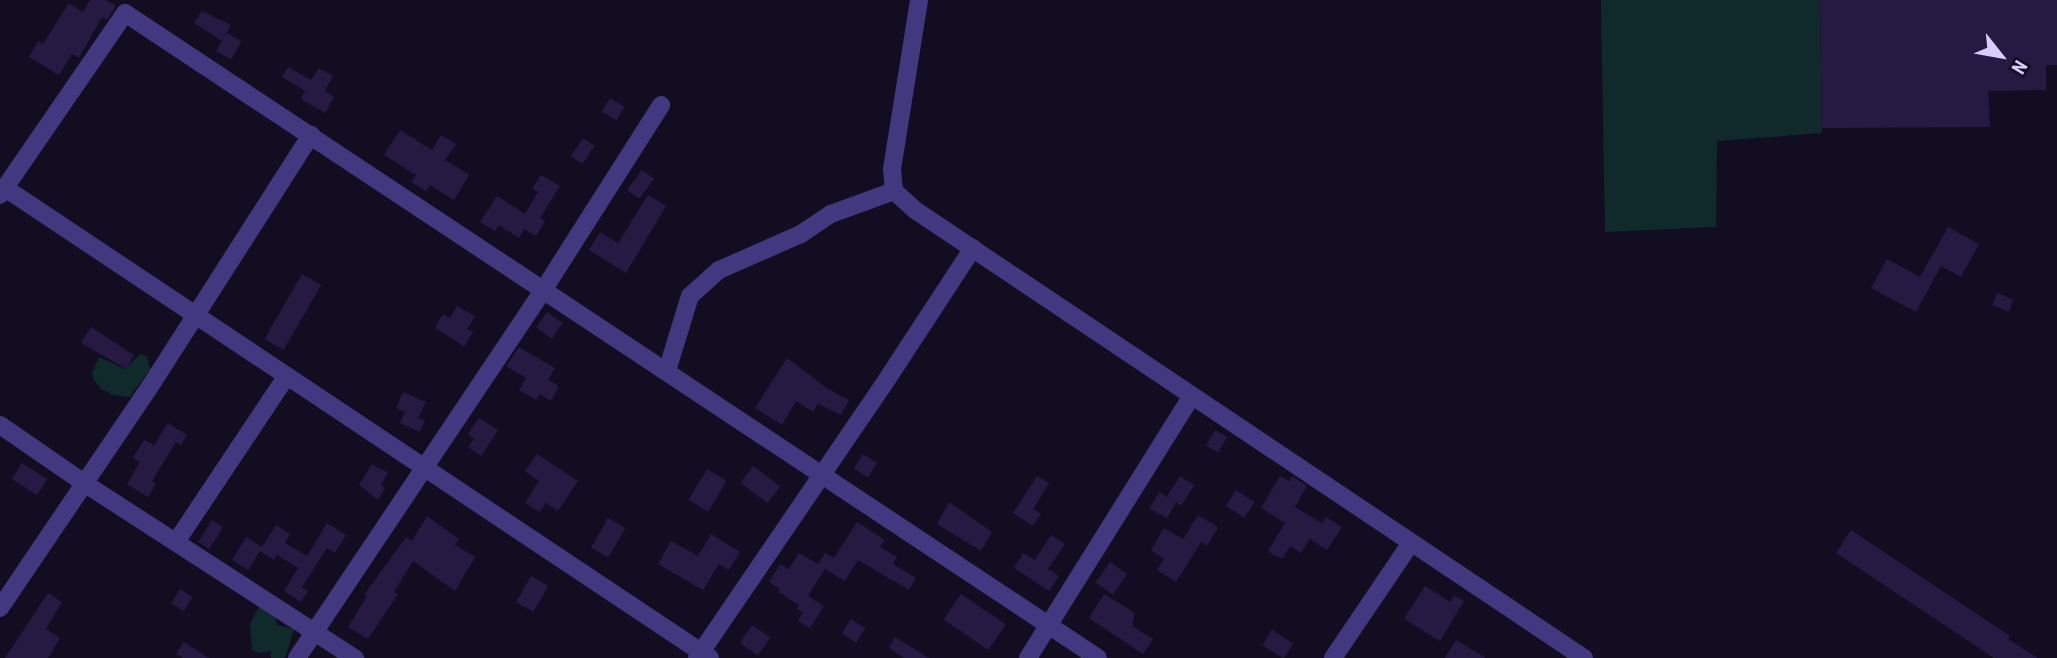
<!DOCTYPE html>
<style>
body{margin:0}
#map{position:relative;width:2057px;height:658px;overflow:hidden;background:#130d21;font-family:"Roboto Condensed",sans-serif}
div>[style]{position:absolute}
.green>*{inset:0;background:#10292b}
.building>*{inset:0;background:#261942;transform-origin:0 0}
.minor>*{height:18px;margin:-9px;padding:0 9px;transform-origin:9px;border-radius:9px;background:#423880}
span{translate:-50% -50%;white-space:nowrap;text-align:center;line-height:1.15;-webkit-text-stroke:7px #130d21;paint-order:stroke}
.north{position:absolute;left:1966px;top:21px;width:70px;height:70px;-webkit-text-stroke:5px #130d21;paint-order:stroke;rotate:121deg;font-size:19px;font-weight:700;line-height:28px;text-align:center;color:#d8cdff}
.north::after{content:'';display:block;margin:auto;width:24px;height:32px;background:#d8cdff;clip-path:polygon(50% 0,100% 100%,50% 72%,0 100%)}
</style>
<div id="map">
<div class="green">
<i style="clip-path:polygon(1601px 0,1820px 0,1822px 133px,1717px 141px,1716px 227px,1605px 232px)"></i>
<i style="clip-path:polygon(140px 354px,147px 356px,150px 369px,130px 397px,113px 395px,101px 389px,93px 379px,92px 373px,99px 357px,125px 369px)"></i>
<i style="clip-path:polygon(262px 601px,273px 605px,277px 625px,294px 629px,285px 658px,271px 658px,271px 651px,258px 653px,252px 650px,250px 624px)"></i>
</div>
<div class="building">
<i style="clip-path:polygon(90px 0,106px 0,116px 6px,107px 20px,102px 17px,79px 58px,72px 54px,59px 75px,29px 57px,38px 41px,43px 44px,69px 3px,83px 12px)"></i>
<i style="clip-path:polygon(1820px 0,2057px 0,2057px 65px,2046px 65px,2046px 90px,1988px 91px,1990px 127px,1822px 128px)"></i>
<i style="clip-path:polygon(202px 11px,231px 25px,222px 41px,194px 23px)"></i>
<i style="left:227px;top:33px;width:17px;height:21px;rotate:31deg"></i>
<i style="clip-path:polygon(288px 67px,311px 80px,319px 68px,333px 76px,325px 91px,334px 97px,325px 113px,301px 99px,305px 91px,282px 77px)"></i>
<i style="left:610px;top:98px;width:17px;height:16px;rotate:31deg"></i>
<i style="clip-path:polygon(400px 130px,432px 150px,441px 135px,456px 144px,445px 160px,469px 175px,454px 200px,430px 185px,426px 191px,411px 182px,416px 175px,384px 155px)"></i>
<i style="left:583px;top:138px;width:14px;height:22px;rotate:34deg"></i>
<i style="left:642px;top:170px;width:15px;height:25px;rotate:37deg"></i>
<i style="clip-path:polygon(541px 175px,560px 186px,540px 218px,545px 221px,536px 236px,524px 229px,519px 238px,499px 225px,495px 231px,480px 222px,497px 196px,525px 214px,538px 192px,532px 189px)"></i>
<i style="clip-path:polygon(648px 195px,666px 206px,626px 273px,589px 250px,600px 232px,618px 243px)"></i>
<i style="clip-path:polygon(1948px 227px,1979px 244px,1961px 277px,1941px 266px,1916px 312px,1871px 288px,1887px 259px,1920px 277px)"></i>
<i style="left:302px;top:274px;width:22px;height:75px;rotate:30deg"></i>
<i style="left:1997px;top:293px;width:18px;height:13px;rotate:22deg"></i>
<i style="clip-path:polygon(457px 306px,475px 316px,467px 329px,473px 332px,464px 346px,435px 328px,443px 314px,450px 318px)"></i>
<i style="left:547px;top:312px;width:19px;height:19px;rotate:35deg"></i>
<i style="clip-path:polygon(91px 327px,134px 355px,126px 369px,81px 343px)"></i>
<i style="clip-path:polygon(519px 347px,555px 368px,548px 380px,559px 386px,551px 401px,540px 394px,536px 400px,519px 390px,526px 378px,506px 366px)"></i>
<i style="clip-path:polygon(787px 358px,828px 389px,849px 400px,841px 415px,818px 404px,813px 412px,796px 401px,782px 425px,755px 408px)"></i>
<i style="clip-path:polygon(403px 392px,426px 402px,418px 418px,425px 421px,420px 432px,400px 423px,405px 412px,396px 408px)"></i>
<i style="clip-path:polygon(479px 418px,498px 430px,481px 456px,468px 447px,474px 439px,468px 434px)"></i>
<i style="clip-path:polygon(168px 423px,187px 435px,181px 445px,176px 442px,152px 481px,156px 483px,148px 497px,127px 484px,140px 462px,133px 458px,144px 440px,154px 445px)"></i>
<i style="left:1215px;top:430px;width:14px;height:18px;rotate:30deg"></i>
<i style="clip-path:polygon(537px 454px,578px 481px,558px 511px,546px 503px,539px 512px,525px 503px,539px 481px,525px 471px)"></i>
<i style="left:863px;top:454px;width:17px;height:17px;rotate:33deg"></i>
<i style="left:22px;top:463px;width:30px;height:19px;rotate:33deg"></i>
<i style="clip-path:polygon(372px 464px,388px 473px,381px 485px,385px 488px,378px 500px,359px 485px)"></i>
<i style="left:753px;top:466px;width:34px;height:21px;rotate:37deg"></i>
<i style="left:707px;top:469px;width:23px;height:36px;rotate:31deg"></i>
<i style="clip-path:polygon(1037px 476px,1049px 483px,1033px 509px,1041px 514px,1033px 526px,1013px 513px)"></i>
<i style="left:1180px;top:476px;width:17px;height:24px;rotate:33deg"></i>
<i style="clip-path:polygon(1280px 476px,1289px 481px,1292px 476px,1307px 486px,1295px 507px,1322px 523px,1326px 517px,1342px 527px,1327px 550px,1310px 539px,1301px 553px,1290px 546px,1282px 559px,1268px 551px,1285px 523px,1261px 508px)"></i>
<i style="left:1236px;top:490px;width:22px;height:19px;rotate:32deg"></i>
<i style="left:1159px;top:492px;width:20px;height:19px;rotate:30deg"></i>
<i style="clip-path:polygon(949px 502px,992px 532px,981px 551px,937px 524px)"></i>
<i style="clip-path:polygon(1198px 515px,1218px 527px,1207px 546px,1201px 542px,1176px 582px,1157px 570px,1164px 559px,1151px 550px,1164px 528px,1183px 539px)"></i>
<i style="clip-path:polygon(427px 516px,459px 539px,455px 545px,475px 557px,455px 591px,413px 561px,394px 592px,398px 594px,368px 639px,348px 627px,367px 596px,364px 595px,406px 537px,412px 541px)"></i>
<i style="left:608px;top:518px;width:20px;height:34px;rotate:30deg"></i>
<i style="left:212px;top:520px;width:13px;height:26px;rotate:32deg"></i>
<i style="clip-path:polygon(857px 522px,885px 540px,880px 547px,897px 557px,893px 564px,916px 578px,909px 590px,858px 560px,845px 581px,825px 569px,808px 596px,824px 606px,810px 628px,798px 621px,803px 612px,797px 609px,799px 605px,778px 592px,780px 589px,769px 582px,780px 564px,789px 569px,799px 553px,818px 564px,825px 553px,834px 558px)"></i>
<i style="clip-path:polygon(327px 523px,346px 535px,335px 553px,327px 548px,302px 587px,308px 591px,301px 602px,284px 591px,298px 568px,277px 555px,274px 560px,260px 551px,248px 570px,232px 560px,246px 537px,262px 547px,276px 525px,290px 534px,285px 543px,307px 556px)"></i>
<i style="clip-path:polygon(1851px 530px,2010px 636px,2008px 639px,2038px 658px,1994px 658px,1836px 553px)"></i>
<i style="clip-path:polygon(711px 534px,740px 552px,729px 570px,719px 564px,703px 590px,658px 564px,671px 541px,698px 556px)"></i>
<i style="clip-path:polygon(1051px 535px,1065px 544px,1048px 569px,1059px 576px,1049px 591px,1014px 568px,1023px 553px,1035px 560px)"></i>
<i style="left:1110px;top:562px;width:21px;height:25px;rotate:35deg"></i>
<i style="left:531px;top:576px;width:20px;height:30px;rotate:30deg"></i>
<i style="clip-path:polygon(1425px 586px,1450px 602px,1454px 595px,1464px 601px,1440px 641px,1404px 619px)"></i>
<i style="left:180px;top:589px;width:15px;height:17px;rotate:32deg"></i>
<i style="clip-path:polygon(48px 593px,62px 602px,46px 629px,60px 638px,48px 658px,5px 658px)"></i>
<i style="left:961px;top:594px;width:54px;height:31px;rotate:34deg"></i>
<i style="clip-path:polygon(1104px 594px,1135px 613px,1132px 626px,1153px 639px,1143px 654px,1089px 618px)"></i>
<i style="left:851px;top:619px;width:17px;height:17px;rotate:33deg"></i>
<i style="left:752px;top:625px;width:22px;height:22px;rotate:34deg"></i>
<i style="left:1272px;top:630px;width:25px;height:18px;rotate:32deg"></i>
<i style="clip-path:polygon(895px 637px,929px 658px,904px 658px,889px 648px)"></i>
<i style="clip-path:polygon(1456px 640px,1486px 658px,1445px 658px)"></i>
<i style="clip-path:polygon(184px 642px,209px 658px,183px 658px,176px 654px)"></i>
</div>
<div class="minor">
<i style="left:5px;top:188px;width:847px;rotate:33.69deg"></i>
<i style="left:894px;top:191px;width:28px;rotate:42deg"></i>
<i style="left:915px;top:210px;width:805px;rotate:33.81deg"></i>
<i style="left:0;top:195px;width:221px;rotate:-55.5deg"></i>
<i style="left:125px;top:13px;width:1167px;rotate:33.54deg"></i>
<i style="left:667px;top:371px;width:78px;rotate:-73deg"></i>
<i style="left:690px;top:296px;width:39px;rotate:-42deg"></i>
<i style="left:719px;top:270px;width:90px;rotate:-23.7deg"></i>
<i style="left:801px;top:234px;width:36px;rotate:-34deg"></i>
<i style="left:831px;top:214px;width:67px;rotate:-20.1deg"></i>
<i style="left:894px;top:191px;width:22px;rotate:-95deg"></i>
<i style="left:892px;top:169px;width:171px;rotate:-80.9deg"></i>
<i style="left:0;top:425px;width:102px;rotate:34.6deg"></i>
<i style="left:84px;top:483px;width:323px;rotate:32.9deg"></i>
<i style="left:176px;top:542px;width:198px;rotate:-56.3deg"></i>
<i style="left:0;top:608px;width:269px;rotate:-55.9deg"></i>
<i style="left:151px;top:385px;width:297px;rotate:-57.4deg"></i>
<i style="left:297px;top:658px;width:444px;rotate:-56.2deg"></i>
<i style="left:544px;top:289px;width:218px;rotate:-57.5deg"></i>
<i style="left:697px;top:658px;width:328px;rotate:-55.7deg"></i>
<i style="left:882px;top:387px;width:166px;rotate:-56.8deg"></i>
<i style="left:1028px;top:658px;width:308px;rotate:-58deg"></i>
<i style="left:1333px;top:658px;width:139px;rotate:-55.9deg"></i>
</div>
<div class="north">N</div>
</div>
